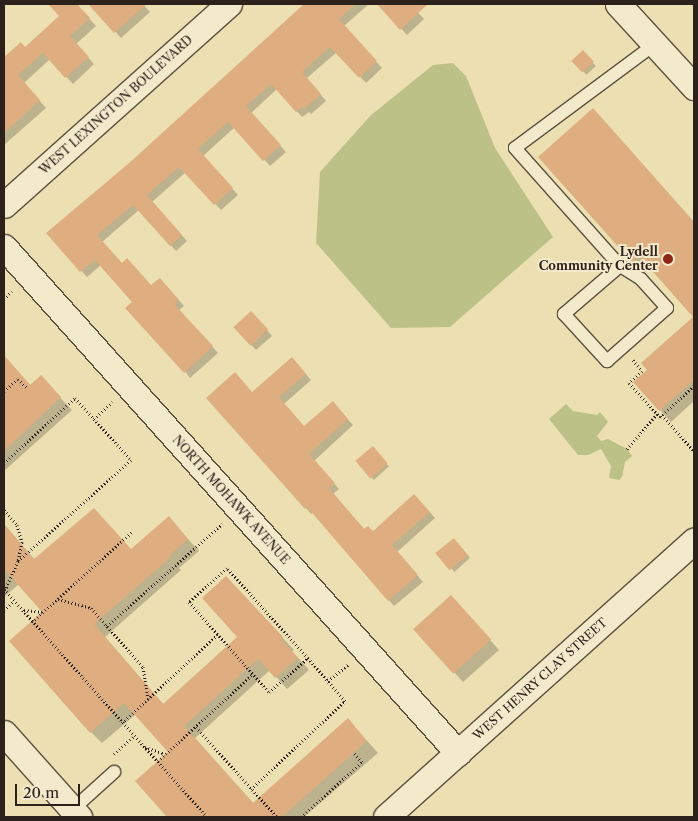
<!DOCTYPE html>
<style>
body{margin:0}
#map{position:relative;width:698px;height:821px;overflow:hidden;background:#ecdfb1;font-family:"Libre Caslon Text",serif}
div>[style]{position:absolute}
.green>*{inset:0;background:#bcc188}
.shadow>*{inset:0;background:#0003;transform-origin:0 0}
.building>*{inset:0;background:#deae80;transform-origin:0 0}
.path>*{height:3px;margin-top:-1.5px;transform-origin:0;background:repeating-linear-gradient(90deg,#2d221b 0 1px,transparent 0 3.5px)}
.roads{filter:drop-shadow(1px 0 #5d5140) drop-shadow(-1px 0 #5d5140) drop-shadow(0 1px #5d5140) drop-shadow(0 -1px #5d5140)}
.lane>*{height:12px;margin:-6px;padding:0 6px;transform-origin:6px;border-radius:6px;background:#f3eacc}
.street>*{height:25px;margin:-12.5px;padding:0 12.5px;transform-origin:12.5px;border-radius:12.5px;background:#f3eacc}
.dots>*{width:14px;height:14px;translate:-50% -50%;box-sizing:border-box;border:2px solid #f3eacc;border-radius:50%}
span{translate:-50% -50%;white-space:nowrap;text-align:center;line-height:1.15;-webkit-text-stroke:4px #f3eacc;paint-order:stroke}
.street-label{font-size:12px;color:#2d221b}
.poi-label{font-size:12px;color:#2d221b;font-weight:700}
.right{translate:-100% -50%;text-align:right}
.frame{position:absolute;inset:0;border:5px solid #2d221b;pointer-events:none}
.scale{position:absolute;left:15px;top:784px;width:65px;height:22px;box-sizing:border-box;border:2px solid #2d221b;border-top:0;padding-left:6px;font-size:15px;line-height:18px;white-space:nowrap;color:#2d221b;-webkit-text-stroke:4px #f3eacc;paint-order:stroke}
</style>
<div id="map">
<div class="green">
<i style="clip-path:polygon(453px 63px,466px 76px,495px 148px,553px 237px,450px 327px,391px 328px,316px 243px,320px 172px,370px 116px,433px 65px)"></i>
<i style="clip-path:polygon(566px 404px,573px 411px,597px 415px,600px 412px,608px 422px,597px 436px,601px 441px,608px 439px,627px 449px,632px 456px,625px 462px,622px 477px,619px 480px,609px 478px,611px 466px,601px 449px,588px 455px,578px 455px,549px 419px)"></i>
</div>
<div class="shadow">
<i style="clip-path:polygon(56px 4px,76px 4px,96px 26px,76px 44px,94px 64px,73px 84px,50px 59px,24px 83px,46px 108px,4px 145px,4px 68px,61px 16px,52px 7px)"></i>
<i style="clip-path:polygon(99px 4px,143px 4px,150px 12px,121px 38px,94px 8px)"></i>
<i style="clip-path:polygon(308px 4px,369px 4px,344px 26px,382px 68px,366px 83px,337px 52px,307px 78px,326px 101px,311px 114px,309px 112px,302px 117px,277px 89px,251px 113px,286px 152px,270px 166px,235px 127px,203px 156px,238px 195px,221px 210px,186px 172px,152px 202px,187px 241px,176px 251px,139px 210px,102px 242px,122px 264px,152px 287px,166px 286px,184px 306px,179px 310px,218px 353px,190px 378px,134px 302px,101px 265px,87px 277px,48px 233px,129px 165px)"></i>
<i style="clip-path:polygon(379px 4px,410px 4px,424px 19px,407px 35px)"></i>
<i style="left:583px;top:52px;width:19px;height:13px;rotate:47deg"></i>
<i style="clip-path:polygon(604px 121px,694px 222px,694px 317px,651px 267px,644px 273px,632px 262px,540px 157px)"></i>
<i style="clip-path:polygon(694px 317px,694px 401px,671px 422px,635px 382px,649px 370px,642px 363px)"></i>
<i style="clip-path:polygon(257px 318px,272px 336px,256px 350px,235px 327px)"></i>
<i style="clip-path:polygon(4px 356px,31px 386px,52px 389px,72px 410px,4px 471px)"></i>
<i style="clip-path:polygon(297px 364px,311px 380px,284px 404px,304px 428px,338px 409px,353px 425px,314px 461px,339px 489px,333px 494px,365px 530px,373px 532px,420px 501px,435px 518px,397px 552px,423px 582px,394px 606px,313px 512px,311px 514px,306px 508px,252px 393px)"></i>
<i style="left:372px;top:448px;width:25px;height:20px;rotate:48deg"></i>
<i style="clip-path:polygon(94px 509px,132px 551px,169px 518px,199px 551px,179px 568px,181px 570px,105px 637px,164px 705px,239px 637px,238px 590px,294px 650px,292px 651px,309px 670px,287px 689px,270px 670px,195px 738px,254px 804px,359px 732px,378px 753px,304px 817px,168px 817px,136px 781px,169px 752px,136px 714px,102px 743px,91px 732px,44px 612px,19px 584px,4px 597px,4px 524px,35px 560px)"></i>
<i style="left:454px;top:540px;width:24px;height:21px;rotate:48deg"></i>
<i style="clip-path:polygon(460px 606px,499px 650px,463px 682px,415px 629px)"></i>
</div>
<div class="building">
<i style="clip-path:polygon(48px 4px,77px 4px,90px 18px,70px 36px,89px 57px,65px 78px,43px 53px,18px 75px,40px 100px,4px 133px,4px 57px,21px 42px,25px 47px,59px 16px)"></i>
<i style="clip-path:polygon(88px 4px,147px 4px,114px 33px)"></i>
<i style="clip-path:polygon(304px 4px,356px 4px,339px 19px,377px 61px,359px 78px,330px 47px,302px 72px,321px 94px,304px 109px,302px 107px,296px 112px,271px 84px,246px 106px,281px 145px,263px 161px,228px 122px,198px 149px,233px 188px,214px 205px,179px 167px,147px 195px,182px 235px,170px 246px,133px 205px,97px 235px,122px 263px,127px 258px,151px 285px,160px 278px,179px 300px,174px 304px,213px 346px,184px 373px,125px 308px,132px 302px,95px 260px,80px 272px,46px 233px,128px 164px)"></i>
<i style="clip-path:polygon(377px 4px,428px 4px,400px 30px)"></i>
<i style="left:583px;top:50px;width:16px;height:16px;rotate:47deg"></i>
<i style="clip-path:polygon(593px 108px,694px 222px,694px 380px,659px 411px,633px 382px,647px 370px,641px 363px,693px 317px,639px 256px,632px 262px,538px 157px)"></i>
<i style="left:251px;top:311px;width:25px;height:24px;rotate:47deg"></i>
<i style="clip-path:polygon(4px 355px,30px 385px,41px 375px,61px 397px,4px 451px)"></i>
<i style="clip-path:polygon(292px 357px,306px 374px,279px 397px,304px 426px,333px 401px,348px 419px,309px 454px,335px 483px,329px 488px,364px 529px,368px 526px,373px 531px,414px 494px,430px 512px,392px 545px,418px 575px,388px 601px,307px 507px,305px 509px,206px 398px,235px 372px,252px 392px)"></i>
<i style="left:373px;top:446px;width:23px;height:23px;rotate:50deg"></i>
<i style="clip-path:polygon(94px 508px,131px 549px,169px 516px,188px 539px,169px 556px,170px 558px,94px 624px,163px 704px,237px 637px,202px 598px,226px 576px,283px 637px,281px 639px,298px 658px,275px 678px,258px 659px,184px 726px,253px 803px,348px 718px,367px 741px,282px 817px,167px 817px,135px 781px,168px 752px,124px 703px,90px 733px,9px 641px,42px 612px,4px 569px,4px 525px,34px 559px)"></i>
<i style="left:454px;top:538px;width:22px;height:24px;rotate:51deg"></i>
<i style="left:451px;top:595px;width:60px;height:51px;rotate:48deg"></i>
</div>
<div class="path">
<i style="left:4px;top:299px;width:11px;rotate:-45deg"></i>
<i style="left:633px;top:360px;width:14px;rotate:51deg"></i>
<i style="left:642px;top:371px;width:18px;rotate:137deg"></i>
<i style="left:629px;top:383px;width:46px;rotate:47.6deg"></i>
<i style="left:660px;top:417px;width:46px;rotate:-42.4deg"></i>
<i style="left:4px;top:391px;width:18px;rotate:-41deg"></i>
<i style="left:18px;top:379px;width:13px;rotate:45deg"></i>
<i style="left:662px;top:415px;width:48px;rotate:48.4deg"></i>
<i style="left:94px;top:419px;width:25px;rotate:-43deg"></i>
<i style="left:627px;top:449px;width:46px;rotate:-49.4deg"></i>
<i style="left:4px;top:463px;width:96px;rotate:-42.5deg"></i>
<i style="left:75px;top:398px;width:84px;rotate:47.9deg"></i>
<i style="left:131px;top:460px;width:152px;rotate:138.2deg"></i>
<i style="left:18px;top:561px;width:32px;rotate:114deg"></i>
<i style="left:4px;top:510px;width:20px;rotate:49deg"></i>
<i style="left:17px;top:525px;width:18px;rotate:74deg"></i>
<i style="left:22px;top:542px;width:19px;rotate:102deg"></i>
<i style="left:4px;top:589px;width:305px;rotate:48.3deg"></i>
<i style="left:58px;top:599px;width:34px;rotate:15deg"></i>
<i style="left:91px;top:608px;width:79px;rotate:48.6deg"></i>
<i style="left:143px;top:667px;width:32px;rotate:81deg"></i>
<i style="left:4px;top:610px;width:13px;rotate:-42deg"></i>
<i style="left:24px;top:610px;width:18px;rotate:6deg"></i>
<i style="left:32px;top:622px;width:135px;rotate:-42deg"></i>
<i style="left:107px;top:626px;width:154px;rotate:-41.6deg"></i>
<i style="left:328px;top:681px;width:27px;rotate:-39deg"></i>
<i style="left:122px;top:723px;width:131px;rotate:-42.8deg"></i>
<i style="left:196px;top:727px;width:121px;rotate:48deg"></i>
<i style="left:145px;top:747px;width:21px;rotate:19deg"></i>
<i style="left:114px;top:754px;width:27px;rotate:-42deg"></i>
<i style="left:158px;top:761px;width:129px;rotate:-42.5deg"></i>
<i style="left:251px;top:789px;width:129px;rotate:-43.1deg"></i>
<i style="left:345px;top:701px;width:57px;rotate:-130.7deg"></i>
<i style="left:308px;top:658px;width:121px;rotate:-132deg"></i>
<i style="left:227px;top:568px;width:51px;rotate:138.2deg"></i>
<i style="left:189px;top:602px;width:120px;rotate:48.4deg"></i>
<i style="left:269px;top:692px;width:52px;rotate:-41.1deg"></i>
<i style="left:301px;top:817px;width:82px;rotate:-42deg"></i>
<i style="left:362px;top:762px;width:12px;rotate:-132deg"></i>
</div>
<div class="roads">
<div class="lane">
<i style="left:620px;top:266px;width:74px;rotate:139.4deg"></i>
<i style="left:564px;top:314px;width:64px;rotate:47.5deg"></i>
<i style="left:607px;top:361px;width:80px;rotate:-41.5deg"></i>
<i style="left:667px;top:308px;width:39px;rotate:-132deg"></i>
<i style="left:641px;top:279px;width:25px;rotate:-148deg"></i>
<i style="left:620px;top:266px;width:158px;rotate:-131.7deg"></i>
<i style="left:515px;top:148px;width:174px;rotate:-36.6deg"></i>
<i style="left:72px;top:810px;width:57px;rotate:-42.1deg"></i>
</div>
<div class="street">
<i style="left:618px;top:4px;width:113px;rotate:47.5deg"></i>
<i style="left:4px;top:205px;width:302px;rotate:-41.8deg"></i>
<i style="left:4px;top:247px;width:680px;rotate:48.1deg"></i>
<i style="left:4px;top:733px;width:113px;rotate:48.2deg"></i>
<i style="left:386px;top:817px;width:414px;rotate:-41.9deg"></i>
</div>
</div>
<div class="dots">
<i style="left:668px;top:259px;background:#8f2418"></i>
</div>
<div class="street-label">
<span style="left:116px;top:105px;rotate:-42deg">WEST LEXINGTON BOULEVARD</span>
<span style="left:231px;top:500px;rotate:48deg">NORTH MOHAWK AVENUE</span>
<span style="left:540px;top:679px;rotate:-42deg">WEST HENRY CLAY STREET</span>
</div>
<div class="poi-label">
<span class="right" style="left:658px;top:259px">Lydell<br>Community Center</span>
</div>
<div class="frame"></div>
<div class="scale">20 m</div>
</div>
